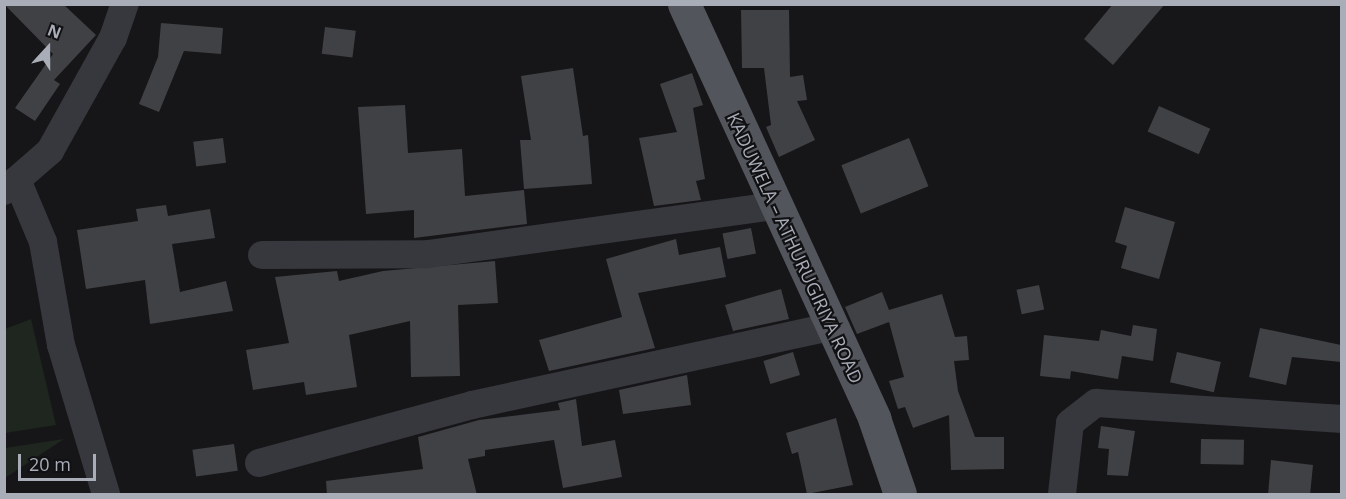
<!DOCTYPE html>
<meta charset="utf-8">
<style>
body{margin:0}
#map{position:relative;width:1346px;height:499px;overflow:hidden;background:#161618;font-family:"Open Sans",sans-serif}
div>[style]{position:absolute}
.green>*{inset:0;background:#1e261f}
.building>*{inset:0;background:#404145;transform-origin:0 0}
.minor>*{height:28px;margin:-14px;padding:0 14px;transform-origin:14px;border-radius:14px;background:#37383d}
.major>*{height:33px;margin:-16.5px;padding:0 16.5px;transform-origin:16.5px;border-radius:16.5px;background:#53555c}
span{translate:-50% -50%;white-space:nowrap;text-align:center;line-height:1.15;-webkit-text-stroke:4.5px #111113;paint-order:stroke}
.street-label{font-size:18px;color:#a8adb8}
.frame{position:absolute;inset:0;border:6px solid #a8adb8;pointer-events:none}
.north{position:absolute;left:18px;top:18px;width:60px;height:60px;-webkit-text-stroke:4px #111113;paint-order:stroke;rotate:21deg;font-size:16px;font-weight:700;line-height:24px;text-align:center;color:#a8adb8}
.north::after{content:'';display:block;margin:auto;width:21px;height:27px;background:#a8adb8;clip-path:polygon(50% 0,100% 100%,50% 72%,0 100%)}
.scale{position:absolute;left:18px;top:454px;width:78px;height:27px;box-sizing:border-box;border:3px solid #a8adb8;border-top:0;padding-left:8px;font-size:18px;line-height:21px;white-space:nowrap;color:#a8adb8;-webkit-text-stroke:4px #111113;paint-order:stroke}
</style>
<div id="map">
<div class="green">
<i style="clip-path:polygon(31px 319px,56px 425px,5px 433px,5px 329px)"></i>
<i style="clip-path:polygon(64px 439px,5px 478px,5px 448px)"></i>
</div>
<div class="building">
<i style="clip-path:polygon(4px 4px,63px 4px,96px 35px,54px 80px,60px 84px,35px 121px,15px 108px,53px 54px)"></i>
<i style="clip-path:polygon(1113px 4px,1165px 4px,1113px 65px,1084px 39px)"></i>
<i style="clip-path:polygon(741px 10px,789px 10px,790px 77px,803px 75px,807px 100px,797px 101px,815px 140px,779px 157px,766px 127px,771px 125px,764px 68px,742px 68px)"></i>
<i style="clip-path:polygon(161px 23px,223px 28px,221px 54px,184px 51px,159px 112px,139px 104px,158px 57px)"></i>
<i style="left:325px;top:27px;width:31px;height:27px;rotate:7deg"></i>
<i style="clip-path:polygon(573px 68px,583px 136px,588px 135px,592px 184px,524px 189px,520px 140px,531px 140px,521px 76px)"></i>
<i style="clip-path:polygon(692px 73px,703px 105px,693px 108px,705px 179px,696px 181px,701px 200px,654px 206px,639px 138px,677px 132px,660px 84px)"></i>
<i style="clip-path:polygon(405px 105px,408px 153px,462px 149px,465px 196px,524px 190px,527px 224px,414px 238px,414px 210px,366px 214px,358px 107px)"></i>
<i style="left:1159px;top:106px;width:56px;height:28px;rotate:24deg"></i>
<i style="left:223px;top:138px;width:25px;height:30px;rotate:83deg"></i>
<i style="left:909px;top:138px;width:52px;height:73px;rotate:68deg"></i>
<i style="clip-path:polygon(166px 205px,168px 216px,210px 209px,215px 238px,172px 244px,180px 292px,226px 281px,233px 311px,150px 324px,145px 280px,86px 289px,77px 230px,138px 221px,136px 209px)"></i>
<i style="clip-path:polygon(1125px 207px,1175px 222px,1159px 279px,1121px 268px,1127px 246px,1115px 242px)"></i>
<i style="left:751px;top:228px;width:26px;height:29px;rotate:79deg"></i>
<i style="clip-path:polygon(676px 239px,679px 255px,720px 247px,726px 277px,638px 293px,655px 348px,549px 371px,539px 340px,622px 317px,606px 259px)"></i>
<i style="clip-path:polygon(495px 261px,498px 303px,458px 305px,460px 376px,411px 377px,410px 321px,349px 335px,357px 387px,306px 395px,304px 382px,253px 390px,246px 350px,289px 343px,275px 277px,337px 271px,339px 281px,383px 271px)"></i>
<i style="left:1039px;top:285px;width:25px;height:23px;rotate:78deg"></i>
<i style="clip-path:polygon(781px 289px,789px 319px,733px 331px,725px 305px)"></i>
<i style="clip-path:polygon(882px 292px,889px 310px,942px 294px,955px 337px,967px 336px,969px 360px,954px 361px,958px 391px,975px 437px,1004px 437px,1004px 469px,951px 470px,949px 415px,913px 428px,905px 407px,898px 409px,889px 381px,904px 377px,889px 322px,857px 334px,845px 307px)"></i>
<i style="clip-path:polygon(1133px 325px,1157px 329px,1153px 361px,1122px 356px,1118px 379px,1071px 371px,1070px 379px,1040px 376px,1044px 335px,1099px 341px,1101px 330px,1131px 336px)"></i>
<i style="clip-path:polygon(1260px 328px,1341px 345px,1341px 362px,1292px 357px,1286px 385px,1249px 377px)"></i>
<i style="left:793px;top:352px;width:24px;height:31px;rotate:73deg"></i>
<i style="left:1177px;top:352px;width:45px;height:31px;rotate:13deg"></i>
<i style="clip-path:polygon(687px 375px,691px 405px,623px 414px,619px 390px)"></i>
<i style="clip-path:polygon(576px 399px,582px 446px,615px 440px,622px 477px,563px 488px,554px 440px,485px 450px,485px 456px,468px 459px,477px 495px,327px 495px,326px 481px,423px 469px,418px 437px,479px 420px,560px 410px,558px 403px)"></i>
<i style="clip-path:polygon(836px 418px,853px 485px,807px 494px,798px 452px,792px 454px,786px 433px)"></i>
<i style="clip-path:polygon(1101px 426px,1135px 431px,1128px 476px,1107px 475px,1109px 449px,1098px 448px)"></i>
<i style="left:1201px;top:439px;width:43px;height:25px;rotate:1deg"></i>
<i style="left:234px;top:444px;width:27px;height:42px;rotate:82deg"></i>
<i style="clip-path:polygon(1271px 460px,1313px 465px,1310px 495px,1268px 495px)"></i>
</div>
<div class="minor">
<i style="left:17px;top:180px;width:67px;rotate:67.2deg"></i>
<i style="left:43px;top:242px;width:105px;rotate:80.1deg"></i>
<i style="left:61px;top:345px;width:156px;rotate:73.2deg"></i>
<i style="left:4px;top:191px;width:61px;rotate:-41deg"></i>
<i style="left:50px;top:151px;width:129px;rotate:-60.9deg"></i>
<i style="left:113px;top:38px;width:36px;rotate:-71deg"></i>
<i style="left:262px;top:255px;width:166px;rotate:-0.3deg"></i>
<i style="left:428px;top:254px;width:350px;rotate:-7.9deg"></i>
<i style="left:259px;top:463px;width:221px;rotate:-15.2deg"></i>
<i style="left:472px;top:405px;width:365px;rotate:-12.3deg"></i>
<i style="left:1062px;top:494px;width:71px;rotate:-83.6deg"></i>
<i style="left:1070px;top:423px;width:33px;rotate:-38deg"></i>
<i style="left:1096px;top:403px;width:247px;rotate:3.7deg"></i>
</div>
<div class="major">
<i style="left:684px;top:4px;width:456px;rotate:65.3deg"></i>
<i style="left:874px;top:418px;width:80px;rotate:71.1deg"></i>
</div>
<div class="street-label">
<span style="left:795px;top:248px;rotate:65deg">KADUWELA – ATHURUGIRIYA ROAD</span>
</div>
<div class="frame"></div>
<div class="north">N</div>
<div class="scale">20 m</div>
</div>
